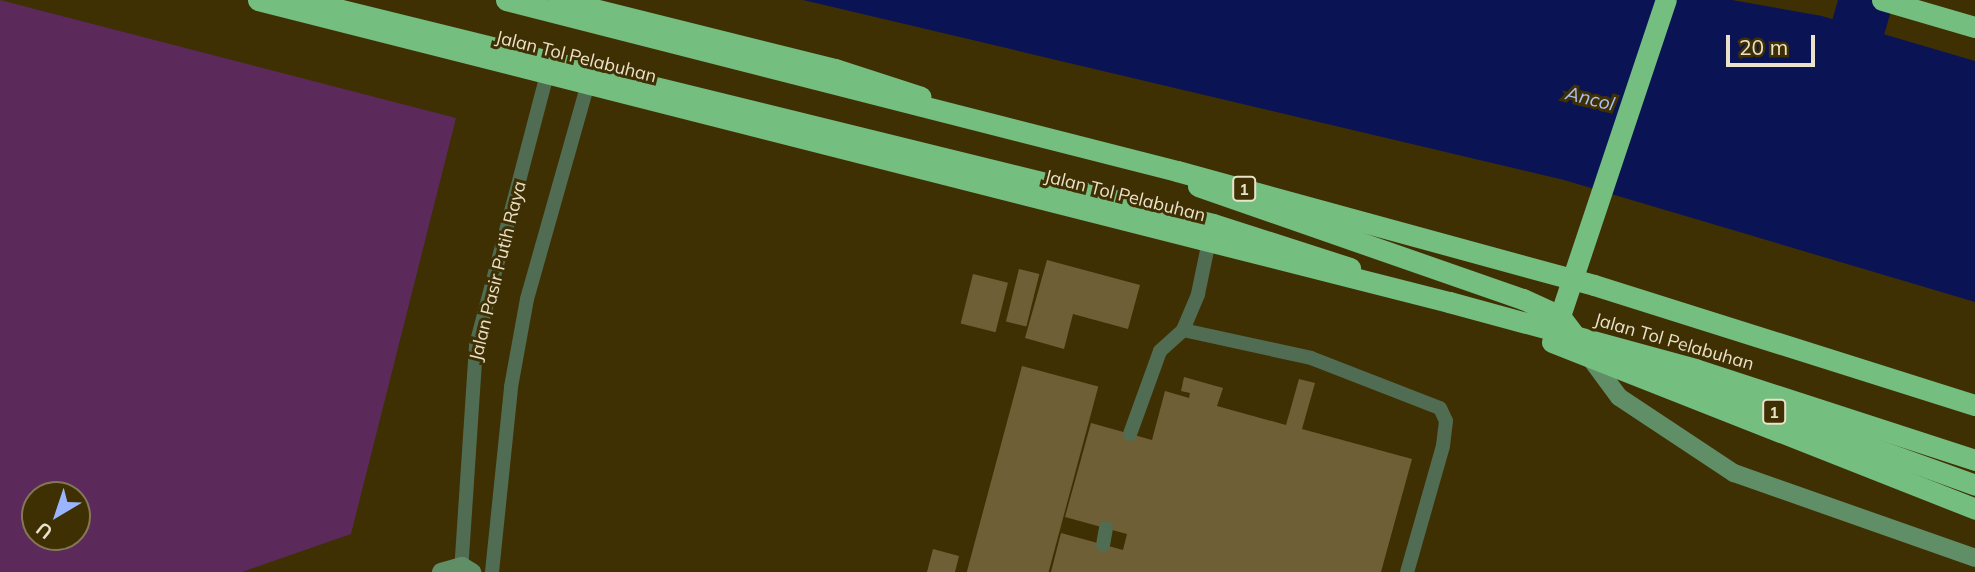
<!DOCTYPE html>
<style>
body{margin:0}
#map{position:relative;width:1975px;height:572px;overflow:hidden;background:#3f3004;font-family:Mulish,sans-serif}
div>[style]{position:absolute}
.green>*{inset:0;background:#5b295a}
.water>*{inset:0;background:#0a1455}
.river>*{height:54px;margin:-27px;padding:0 27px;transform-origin:27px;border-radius:27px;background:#0a1455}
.building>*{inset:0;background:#6f5f36;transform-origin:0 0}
.lane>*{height:14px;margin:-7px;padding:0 7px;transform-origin:7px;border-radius:7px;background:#506d54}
.secondary>*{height:18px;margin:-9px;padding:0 9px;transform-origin:9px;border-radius:9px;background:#608e66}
.highway>*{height:21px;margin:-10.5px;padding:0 10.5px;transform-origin:10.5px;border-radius:10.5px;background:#74be80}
.highway-bridge>*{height:21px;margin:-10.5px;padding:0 10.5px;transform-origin:10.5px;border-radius:10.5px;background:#74be80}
span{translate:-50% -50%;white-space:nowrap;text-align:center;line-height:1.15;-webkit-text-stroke:6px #3f3004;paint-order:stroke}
.shield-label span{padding:2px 5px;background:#3f3004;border:2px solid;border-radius:5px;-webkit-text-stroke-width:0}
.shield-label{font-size:16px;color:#ebe2cc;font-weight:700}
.street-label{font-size:18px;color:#ebe2cc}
.water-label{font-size:19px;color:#abc1fd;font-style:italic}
.north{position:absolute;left:21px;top:481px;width:70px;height:70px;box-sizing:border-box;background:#3f3004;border:2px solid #847754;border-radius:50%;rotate:219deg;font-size:19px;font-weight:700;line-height:28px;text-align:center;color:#ebe2cc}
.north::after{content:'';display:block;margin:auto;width:24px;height:32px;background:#9ab5fd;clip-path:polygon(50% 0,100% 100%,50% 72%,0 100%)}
.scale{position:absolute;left:1726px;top:35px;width:89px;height:32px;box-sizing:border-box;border:4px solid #ebe2cc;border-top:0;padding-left:9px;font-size:21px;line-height:24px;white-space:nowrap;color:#ebe2cc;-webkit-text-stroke:5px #3f3004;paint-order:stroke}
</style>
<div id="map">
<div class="green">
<i style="clip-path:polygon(evenodd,0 0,456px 118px,351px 534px,242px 572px,0 572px,0 0,35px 495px,77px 495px,77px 537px,35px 537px,35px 495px)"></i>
</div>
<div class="water">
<i style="clip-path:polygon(803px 0,1732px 0,1822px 16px,1975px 61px,1975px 302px,1564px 180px)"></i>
</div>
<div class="river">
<i style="left:1838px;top:100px;width:104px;rotate:-74.4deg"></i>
</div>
<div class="building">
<i style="clip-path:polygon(1047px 260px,1140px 285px,1128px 329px,1073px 314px,1064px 349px,1025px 338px)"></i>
<i style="left:1019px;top:269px;width:21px;height:54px;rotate:14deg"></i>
<i style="left:973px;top:274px;width:36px;height:51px;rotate:14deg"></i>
<i style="left:1022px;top:366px;width:79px;height:213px;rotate:15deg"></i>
<i style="clip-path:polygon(1184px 377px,1223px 388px,1217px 406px,1286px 425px,1299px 379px,1315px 383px,1302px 429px,1412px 459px,1381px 572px,1051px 572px,1061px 533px,1123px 550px,1127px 534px,1065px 517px,1091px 423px,1152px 440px,1165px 391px,1189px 398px,1190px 393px,1181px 391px)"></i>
<i style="clip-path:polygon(933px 549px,959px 556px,955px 572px,927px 572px)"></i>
</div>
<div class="lane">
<i style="left:1183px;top:330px;width:131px;rotate:12.3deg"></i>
<i style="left:1311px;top:358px;width:138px;rotate:21.2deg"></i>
<i style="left:1440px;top:408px;width:14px;rotate:65deg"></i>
<i style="left:1446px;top:421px;width:25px;rotate:97deg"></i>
<i style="left:1443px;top:446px;width:131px;rotate:105.9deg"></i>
<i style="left:1130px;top:434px;width:88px;rotate:-70.1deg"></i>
<i style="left:1160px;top:351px;width:31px;rotate:-42deg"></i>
<i style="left:1183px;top:330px;width:39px;rotate:-67deg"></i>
<i style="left:1198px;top:294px;width:59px;rotate:-78.3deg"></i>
<i style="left:1103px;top:545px;width:17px;rotate:-80deg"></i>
<i style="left:461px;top:572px;width:227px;rotate:-86.2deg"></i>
<i style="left:476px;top:345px;width:287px;rotate:-75.3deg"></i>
<i style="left:492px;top:572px;width:186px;rotate:-84.1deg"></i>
<i style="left:511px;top:387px;width:89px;rotate:-79.7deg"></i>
<i style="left:527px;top:299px;width:231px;rotate:-74.2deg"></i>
</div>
<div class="secondary">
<i style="left:1585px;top:351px;width:57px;rotate:53.5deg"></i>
<i style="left:1619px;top:397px;width:138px;rotate:33.5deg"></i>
<i style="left:1734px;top:473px;width:256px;rotate:19.4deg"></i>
<i style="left:441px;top:572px;width:22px;rotate:-16deg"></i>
<i style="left:462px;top:566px;width:12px;rotate:31deg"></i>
</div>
<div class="highway">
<i style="left:301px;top:0;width:939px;rotate:13.8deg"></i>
<i style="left:1213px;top:224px;width:144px;rotate:17.8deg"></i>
<i style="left:558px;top:0;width:285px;rotate:14deg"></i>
<i style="left:835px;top:69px;width:90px;rotate:18deg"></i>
<i style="left:1882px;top:0;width:97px;rotate:16.2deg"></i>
<i style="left:1198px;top:186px;width:344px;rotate:19.2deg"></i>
<i style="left:1523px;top:299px;width:41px;rotate:24.7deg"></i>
<i style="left:1560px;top:316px;width:25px;rotate:53deg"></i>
<i style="left:1560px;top:316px;width:333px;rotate:-71.5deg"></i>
<i style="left:1623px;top:358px;width:374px;rotate:19.8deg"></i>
</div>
<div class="highway-bridge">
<i style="left:258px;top:0;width:1229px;rotate:14.23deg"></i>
<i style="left:1449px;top:302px;width:255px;rotate:15.2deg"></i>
<i style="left:1695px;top:369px;width:294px;rotate:18deg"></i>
<i style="left:506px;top:0;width:692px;rotate:14.3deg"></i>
<i style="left:1177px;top:171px;width:432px;rotate:15.3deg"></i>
<i style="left:1594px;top:285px;width:399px;rotate:17.5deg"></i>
<i style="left:1552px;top:342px;width:455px;rotate:21.5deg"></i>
</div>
<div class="shield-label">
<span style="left:1244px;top:189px">1</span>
<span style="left:1774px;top:412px">1</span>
</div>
<div class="street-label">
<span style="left:576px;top:57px;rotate:14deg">Jalan Tol Pelabuhan</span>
<span style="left:1125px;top:196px;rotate:14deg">Jalan Tol Pelabuhan</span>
<span style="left:498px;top:271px;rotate:-76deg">Jalan Pasir Putih Raya</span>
<span style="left:1674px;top:342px;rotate:16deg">Jalan Tol Pelabuhan</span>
</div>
<div class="water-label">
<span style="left:1590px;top:99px;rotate:14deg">Ancol</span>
</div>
<div class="north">U</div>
<div class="scale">20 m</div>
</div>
